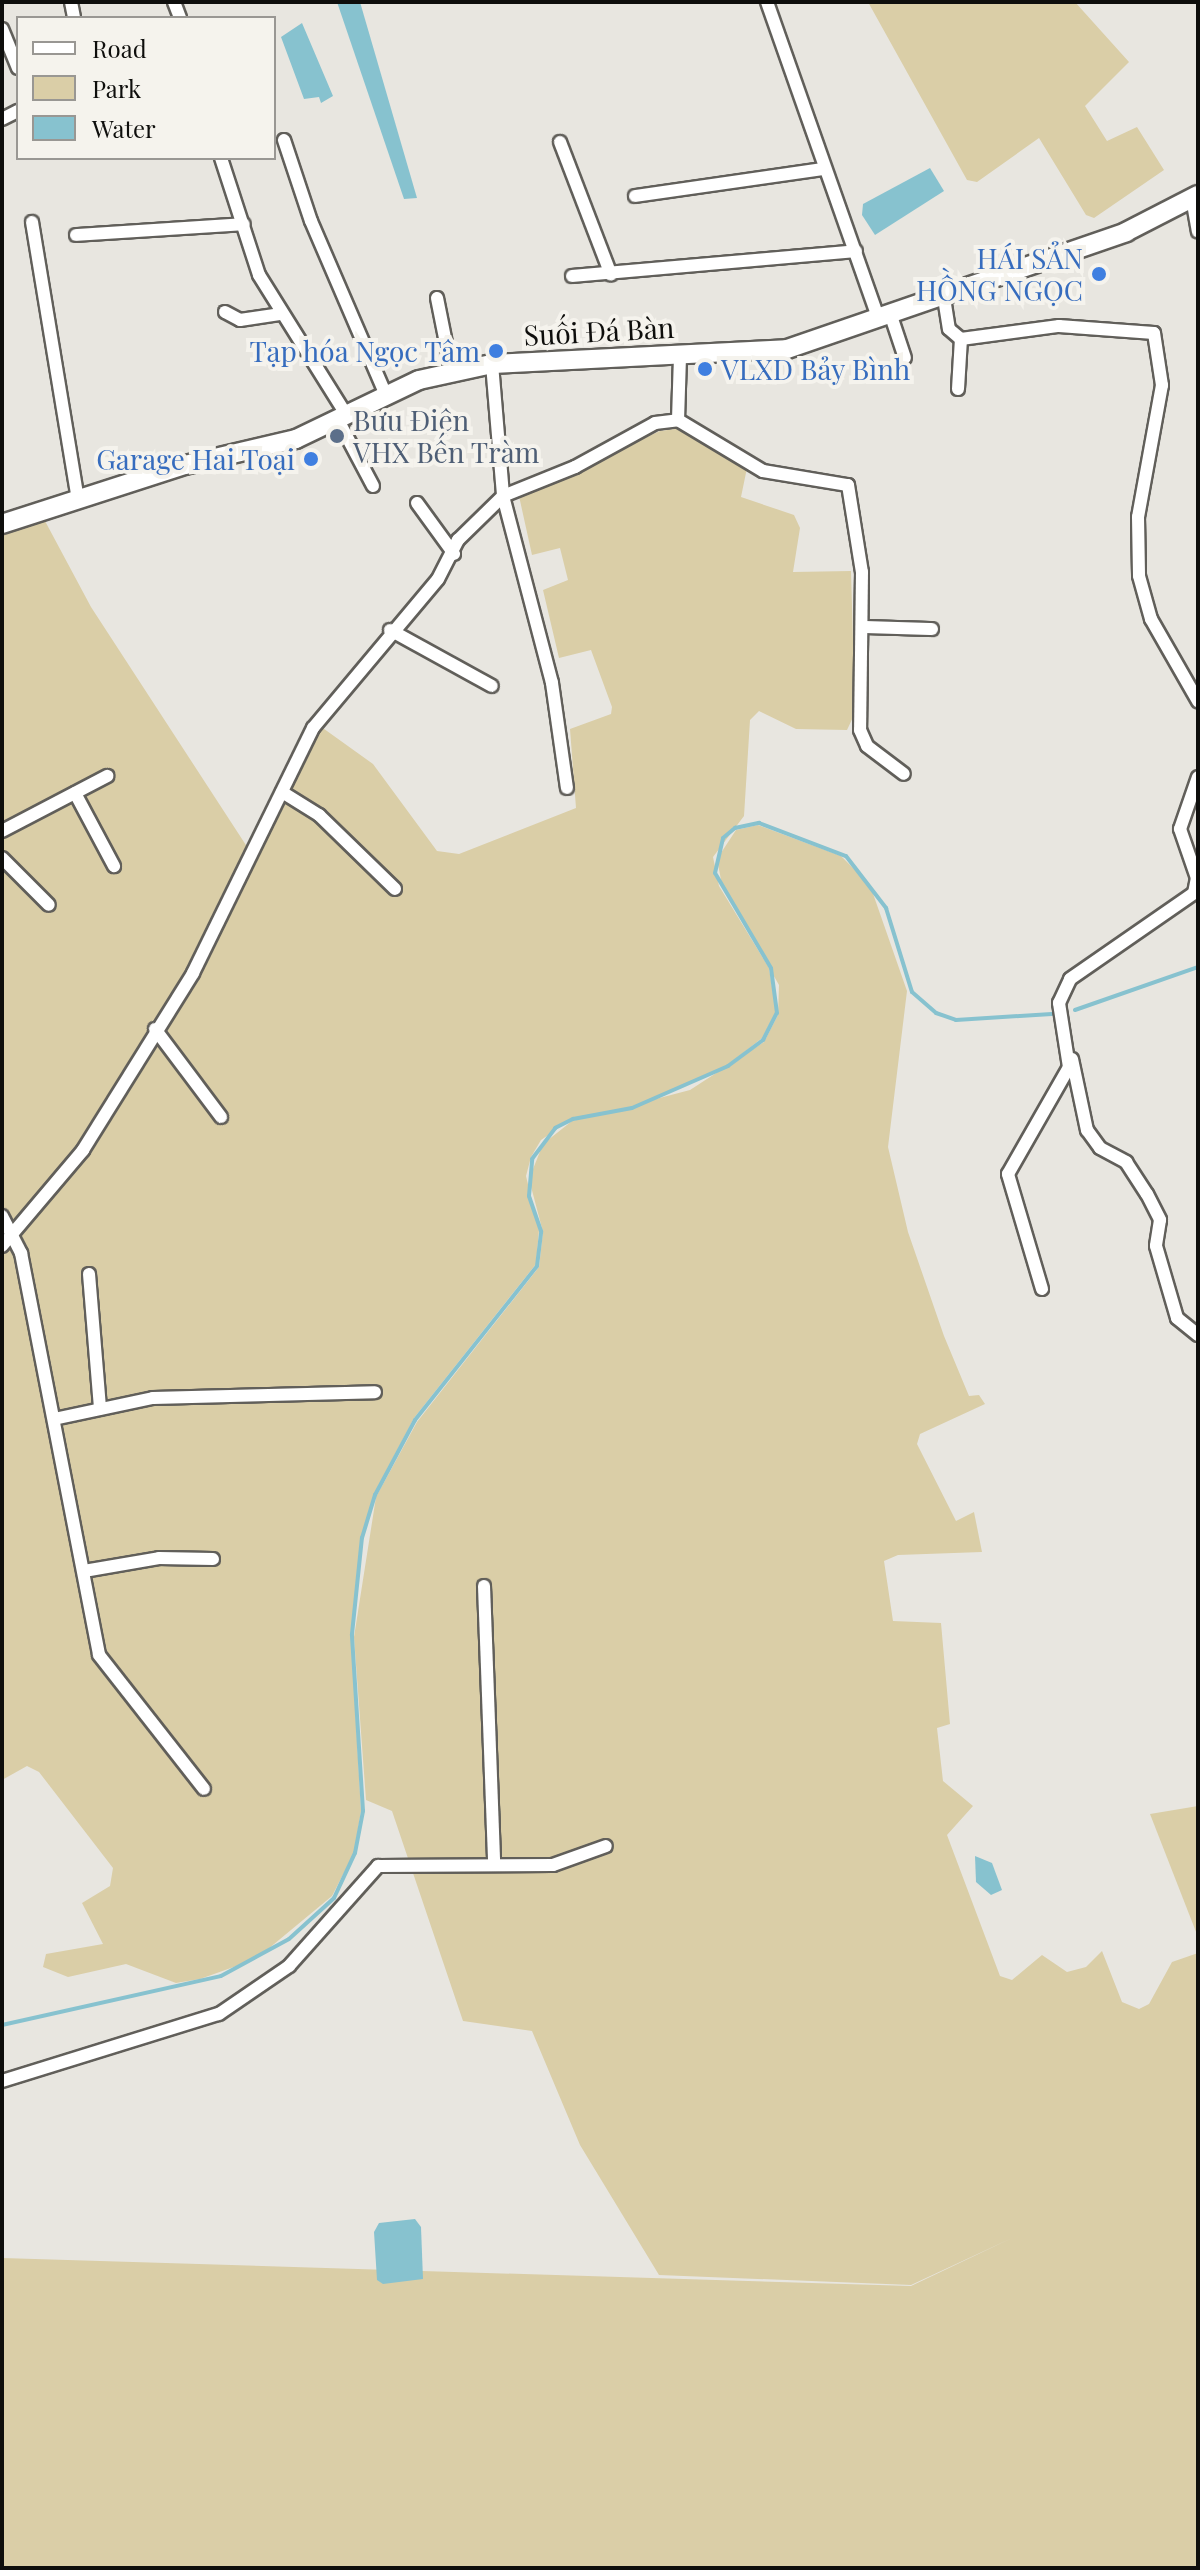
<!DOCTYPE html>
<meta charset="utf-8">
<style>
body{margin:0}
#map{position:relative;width:1200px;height:2570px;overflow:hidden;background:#e8e6e0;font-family:"Playfair Display",serif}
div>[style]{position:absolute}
.green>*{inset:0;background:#dacea7}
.water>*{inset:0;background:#87c2cf}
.stream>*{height:4px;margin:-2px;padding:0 2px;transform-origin:2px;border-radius:2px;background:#87c2cf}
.roads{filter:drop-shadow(2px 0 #615f5a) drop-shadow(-2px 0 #615f5a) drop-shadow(0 2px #615f5a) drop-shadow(0 -2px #615f5a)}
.street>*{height:12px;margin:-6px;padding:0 6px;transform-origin:6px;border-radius:6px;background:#fff}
.secondary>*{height:18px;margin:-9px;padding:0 9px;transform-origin:9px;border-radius:9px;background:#fff}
.dots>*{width:22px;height:22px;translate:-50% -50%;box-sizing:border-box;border:4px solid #f5f3ed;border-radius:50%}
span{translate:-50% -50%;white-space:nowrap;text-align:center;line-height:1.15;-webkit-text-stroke:8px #f5f3ed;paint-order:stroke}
.shop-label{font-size:28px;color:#366cbe}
.right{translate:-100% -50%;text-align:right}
.left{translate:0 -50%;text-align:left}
.street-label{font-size:28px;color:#0e0e0c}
.service-label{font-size:28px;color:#4e5e75}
.frame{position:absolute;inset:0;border:4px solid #0e0e0c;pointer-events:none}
.legend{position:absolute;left:16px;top:16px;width:260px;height:144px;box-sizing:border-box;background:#f5f3ed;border:2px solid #999793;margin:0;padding:10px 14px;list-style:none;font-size:24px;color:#0e0e0c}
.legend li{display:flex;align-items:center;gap:16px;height:40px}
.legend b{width:40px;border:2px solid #999793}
</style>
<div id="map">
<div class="green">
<i style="clip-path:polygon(868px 2px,1075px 2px,1129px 62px,1085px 106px,1107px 141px,1137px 127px,1164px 170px,1094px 218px,1086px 215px,1039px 138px,977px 182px,967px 180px)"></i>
<i style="clip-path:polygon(682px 428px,747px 468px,741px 497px,794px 515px,800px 528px,793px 572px,851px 571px,855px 713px,847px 730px,796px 729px,759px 711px,750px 720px,744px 816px,713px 857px,719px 886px,769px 968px,776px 1012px,762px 1038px,728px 1065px,632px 1107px,573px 1118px,541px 1140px,531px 1157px,526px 1176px,539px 1230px,536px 1264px,414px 1418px,374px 1494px,361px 1538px,351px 1633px,361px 1811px,354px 1853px,332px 1896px,256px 1959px,200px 1979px,176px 1983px,126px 1964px,68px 1977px,43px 1967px,46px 1954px,103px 1944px,82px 1903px,110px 1886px,113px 1868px,39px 1772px,27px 1766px,2px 1780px,2px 532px,45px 521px,91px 607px,255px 859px,320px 726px,373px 764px,437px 851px,459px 854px,576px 808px,570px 729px,611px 714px,612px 707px,591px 650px,559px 658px,543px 590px,568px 580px,560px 548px,532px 555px,519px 496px,660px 431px)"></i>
<i style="clip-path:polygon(758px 825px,841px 856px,870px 885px,907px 991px,888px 1147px,908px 1232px,944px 1336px,969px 1396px,979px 1395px,985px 1404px,920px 1434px,917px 1444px,956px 1521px,974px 1512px,982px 1552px,898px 1555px,884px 1561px,893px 1621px,941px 1623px,950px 1724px,937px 1728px,943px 1781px,973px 1806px,947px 1835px,1000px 1976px,1012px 1980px,1042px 1955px,1067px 1972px,1086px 1967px,1102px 1951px,1122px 2002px,1139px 2009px,1149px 2004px,1172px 1962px,1198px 1953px,1198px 2568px,2px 2568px,2px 2258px,911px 2286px,1012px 2238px,911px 2285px,659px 2275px,580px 2145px,532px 2031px,463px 2021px,392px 1811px,366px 1800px,354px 1637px,376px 1497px,417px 1422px,539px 1267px,543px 1232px,529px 1179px,543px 1144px,572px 1121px,690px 1090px,764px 1042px,778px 1015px,779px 985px,722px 885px,717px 859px,736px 830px)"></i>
<i style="clip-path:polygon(1198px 1806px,1198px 1937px,1150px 1814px)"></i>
</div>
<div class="water">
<i style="clip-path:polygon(337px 2px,360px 2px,417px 198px,404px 199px)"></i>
<i style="clip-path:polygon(302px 23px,333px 96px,321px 103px,319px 97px,304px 99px,281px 37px)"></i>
<i style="clip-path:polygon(930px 168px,944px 191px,875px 235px,862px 215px,863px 204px)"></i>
<i style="clip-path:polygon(975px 1856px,992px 1863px,1002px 1890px,991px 1895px,976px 1882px)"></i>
<i style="clip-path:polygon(415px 2219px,421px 2227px,423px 2279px,383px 2284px,377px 2280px,374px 2232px,379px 2223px)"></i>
</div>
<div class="stream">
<i style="left:1075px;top:1010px;width:130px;rotate:-19.3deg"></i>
<i style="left:2px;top:2025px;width:224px;rotate:-12.6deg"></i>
<i style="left:221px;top:1976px;width:77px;rotate:-28.6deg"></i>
<i style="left:289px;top:1939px;width:61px;rotate:-42.3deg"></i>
<i style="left:334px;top:1898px;width:50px;rotate:-65deg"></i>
<i style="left:355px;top:1853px;width:43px;rotate:-79.2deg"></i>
<i style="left:363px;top:1811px;width:177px;rotate:-93.6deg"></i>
<i style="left:352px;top:1634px;width:97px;rotate:-84.1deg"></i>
<i style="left:362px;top:1538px;width:45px;rotate:-73.2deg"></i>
<i style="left:375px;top:1495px;width:85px;rotate:-61.9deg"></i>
<i style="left:415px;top:1420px;width:196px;rotate:-51.6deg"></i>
<i style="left:537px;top:1266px;width:35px;rotate:-83deg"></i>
<i style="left:541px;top:1231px;width:37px;rotate:-109deg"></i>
<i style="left:529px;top:1196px;width:37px;rotate:-85deg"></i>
<i style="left:532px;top:1159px;width:39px;rotate:-53deg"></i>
<i style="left:555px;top:1128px;width:20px;rotate:-27deg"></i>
<i style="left:573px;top:1119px;width:60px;rotate:-10.6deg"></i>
<i style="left:632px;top:1108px;width:105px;rotate:-23.6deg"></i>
<i style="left:728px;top:1066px;width:44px;rotate:-36.6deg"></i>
<i style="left:763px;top:1040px;width:30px;rotate:-63deg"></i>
<i style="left:777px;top:1013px;width:45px;rotate:-97.6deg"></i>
<i style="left:771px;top:968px;width:110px;rotate:-120.5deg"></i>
<i style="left:715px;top:873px;width:36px;rotate:-77deg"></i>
<i style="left:723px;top:838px;width:16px;rotate:-40deg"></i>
<i style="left:735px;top:828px;width:25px;rotate:-12deg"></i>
<i style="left:759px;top:823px;width:93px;rotate:20.8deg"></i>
<i style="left:846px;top:856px;width:66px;rotate:52.4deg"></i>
<i style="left:886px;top:908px;width:88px;rotate:72.8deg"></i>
<i style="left:912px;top:992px;width:32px;rotate:41deg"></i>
<i style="left:936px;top:1013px;width:21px;rotate:19deg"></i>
<i style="left:956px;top:1020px;width:96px;rotate:-3.6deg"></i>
</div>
<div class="roads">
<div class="street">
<i style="left:71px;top:2px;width:16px;rotate:79deg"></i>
<i style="left:174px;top:2px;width:17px;rotate:69deg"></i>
<i style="left:767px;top:2px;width:337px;rotate:70.6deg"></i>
<i style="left:2px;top:29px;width:42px;rotate:67.7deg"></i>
<i style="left:2px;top:119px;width:18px;rotate:-27deg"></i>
<i style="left:284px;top:140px;width:85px;rotate:71.6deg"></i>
<i style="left:311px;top:221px;width:189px;rotate:66.7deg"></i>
<i style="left:560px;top:142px;width:142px;rotate:69deg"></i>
<i style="left:221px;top:158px;width:123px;rotate:72deg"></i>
<i style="left:259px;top:275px;width:164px;rotate:58deg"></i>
<i style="left:635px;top:196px;width:189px;rotate:-8.2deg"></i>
<i style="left:1192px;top:198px;width:34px;rotate:80deg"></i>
<i style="left:32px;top:222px;width:283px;rotate:80.6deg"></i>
<i style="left:76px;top:235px;width:168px;rotate:-3.7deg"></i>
<i style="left:572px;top:276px;width:285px;rotate:-5deg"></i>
<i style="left:437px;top:298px;width:76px;rotate:78.7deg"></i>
<i style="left:944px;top:298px;width:31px;rotate:81deg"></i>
<i style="left:949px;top:329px;width:16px;rotate:40deg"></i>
<i style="left:961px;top:339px;width:99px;rotate:-7.6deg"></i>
<i style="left:1059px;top:326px;width:95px;rotate:4.2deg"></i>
<i style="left:1154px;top:333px;width:53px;rotate:81.3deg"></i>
<i style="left:1162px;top:385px;width:134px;rotate:100.3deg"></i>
<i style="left:1138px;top:517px;width:59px;rotate:89deg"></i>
<i style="left:1139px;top:576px;width:45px;rotate:74.4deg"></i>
<i style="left:1151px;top:619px;width:95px;rotate:60.2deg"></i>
<i style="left:225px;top:312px;width:17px;rotate:28deg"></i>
<i style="left:240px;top:320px;width:40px;rotate:-8.5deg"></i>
<i style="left:891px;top:316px;width:44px;rotate:71.6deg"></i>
<i style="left:492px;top:364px;width:132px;rotate:85.2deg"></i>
<i style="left:503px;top:496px;width:193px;rotate:75.3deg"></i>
<i style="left:552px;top:683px;width:106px;rotate:81.9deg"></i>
<i style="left:958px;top:389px;width:50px;rotate:-86.6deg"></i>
<i style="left:337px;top:418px;width:77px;rotate:62.1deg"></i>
<i style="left:678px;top:420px;width:65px;rotate:-88.2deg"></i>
<i style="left:417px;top:503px;width:63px;rotate:54deg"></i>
<i style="left:863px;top:627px;width:69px;rotate:1.7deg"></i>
<i style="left:390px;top:630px;width:116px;rotate:28.8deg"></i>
<i style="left:282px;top:792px;width:44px;rotate:31.9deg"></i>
<i style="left:319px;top:815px;width:106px;rotate:44.2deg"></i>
<i style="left:75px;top:793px;width:83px;rotate:61.9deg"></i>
<i style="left:2px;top:831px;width:119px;rotate:-27.6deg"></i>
<i style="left:2px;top:858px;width:66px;rotate:45deg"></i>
<i style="left:155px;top:1029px;width:110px;rotate:53.1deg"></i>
<i style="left:1072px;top:1059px;width:73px;rotate:78.1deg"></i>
<i style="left:1087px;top:1130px;width:22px;rotate:54deg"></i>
<i style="left:1100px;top:1148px;width:30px;rotate:28deg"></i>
<i style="left:1126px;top:1162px;width:38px;rotate:57deg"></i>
<i style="left:1147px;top:1194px;width:29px;rotate:63deg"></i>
<i style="left:1160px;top:1220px;width:26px;rotate:99deg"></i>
<i style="left:1156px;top:1246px;width:75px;rotate:73.7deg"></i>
<i style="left:1177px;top:1318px;width:27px;rotate:39deg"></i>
<i style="left:2px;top:1216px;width:42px;rotate:62.8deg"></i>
<i style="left:21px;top:1253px;width:409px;rotate:79deg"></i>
<i style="left:99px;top:1655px;width:170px;rotate:51.9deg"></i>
<i style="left:2px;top:1246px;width:126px;rotate:-49.8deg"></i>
<i style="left:83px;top:1150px;width:208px;rotate:-58.1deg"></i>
<i style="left:193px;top:973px;width:273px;rotate:-63.9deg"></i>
<i style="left:313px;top:728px;width:194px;rotate:-50deg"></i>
<i style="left:438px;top:579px;width:44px;rotate:-62.9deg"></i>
<i style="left:458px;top:540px;width:63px;rotate:-44.4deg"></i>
<i style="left:503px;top:496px;width:78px;rotate:-21.9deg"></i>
<i style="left:575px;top:467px;width:91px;rotate:-28.8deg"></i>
<i style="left:655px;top:423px;width:23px;rotate:-7deg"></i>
<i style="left:678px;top:420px;width:99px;rotate:31deg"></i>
<i style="left:763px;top:471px;width:86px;rotate:9.4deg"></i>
<i style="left:848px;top:485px;width:88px;rotate:80.9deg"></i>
<i style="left:862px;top:572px;width:158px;rotate:90.7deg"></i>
<i style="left:860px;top:730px;width:17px;rotate:66deg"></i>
<i style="left:867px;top:746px;width:46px;rotate:37.1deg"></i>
<i style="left:89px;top:1274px;width:135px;rotate:85.3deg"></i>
<i style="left:1042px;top:1289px;width:120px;rotate:-106.5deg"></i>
<i style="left:1008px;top:1174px;width:123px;rotate:-60.3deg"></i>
<i style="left:1069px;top:1067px;width:65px;rotate:-98.9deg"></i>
<i style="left:1059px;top:1003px;width:26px;rotate:-65deg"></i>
<i style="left:1070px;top:979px;width:151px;rotate:-34.7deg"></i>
<i style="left:1194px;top:893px;width:15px;rotate:-79deg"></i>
<i style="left:1197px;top:878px;width:52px;rotate:-109.1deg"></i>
<i style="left:1180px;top:829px;width:55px;rotate:-70.9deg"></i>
<i style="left:54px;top:1419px;width:101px;rotate:-12deg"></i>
<i style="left:153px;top:1398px;width:222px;rotate:-1.5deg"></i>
<i style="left:84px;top:1571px;width:76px;rotate:-9.8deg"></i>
<i style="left:159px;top:1558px;width:54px;rotate:1.1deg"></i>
<i style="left:484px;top:1586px;width:276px;rotate:87.9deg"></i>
<i style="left:2px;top:2081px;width:227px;rotate:-17.2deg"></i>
<i style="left:219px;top:2014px;width:85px;rotate:-34.4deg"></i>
<i style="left:289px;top:1966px;width:134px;rotate:-48.3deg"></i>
<i style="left:378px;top:1866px;width:175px;rotate:-0.3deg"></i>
<i style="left:553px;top:1865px;width:56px;rotate:-19.7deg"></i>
</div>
<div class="secondary">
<i style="left:2px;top:524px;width:192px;rotate:-17.9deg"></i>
<i style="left:185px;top:465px;width:114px;rotate:-13.2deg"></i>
<i style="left:296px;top:439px;width:136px;rotate:-25.6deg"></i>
<i style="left:419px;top:380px;width:75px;rotate:-12.4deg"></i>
<i style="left:492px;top:364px;width:295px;rotate:-2.9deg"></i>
<i style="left:787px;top:349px;width:359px;rotate:-19deg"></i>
<i style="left:1126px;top:232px;width:81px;rotate:-27.2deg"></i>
</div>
</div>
<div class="dots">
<i style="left:1099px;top:274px;background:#3f7fe0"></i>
<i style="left:496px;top:351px;background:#3f7fe0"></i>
<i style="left:705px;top:369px;background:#3f7fe0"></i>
<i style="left:337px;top:436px;background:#5c6f8a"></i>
<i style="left:311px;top:459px;background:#3f7fe0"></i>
</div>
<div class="shop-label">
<span class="right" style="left:1083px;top:274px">HÁI SẢN<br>HỒNG NGỌC</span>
<span class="right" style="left:480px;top:351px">Tạp hóa Ngọc Tâm</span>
<span class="left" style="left:721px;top:369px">VLXD Bảy Bình</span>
<span class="right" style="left:295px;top:459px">Garage Hai Toại</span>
</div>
<div class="street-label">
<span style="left:599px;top:331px;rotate:-3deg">Suối Đá Bàn</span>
</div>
<div class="service-label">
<span class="left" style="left:353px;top:436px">Bưu Điện<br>VHX Bến Tràm</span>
</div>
<div class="frame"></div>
<ul class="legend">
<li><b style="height:10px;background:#fff"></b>Road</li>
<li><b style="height:22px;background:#dacea7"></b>Park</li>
<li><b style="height:22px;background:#87c2cf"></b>Water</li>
</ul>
</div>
